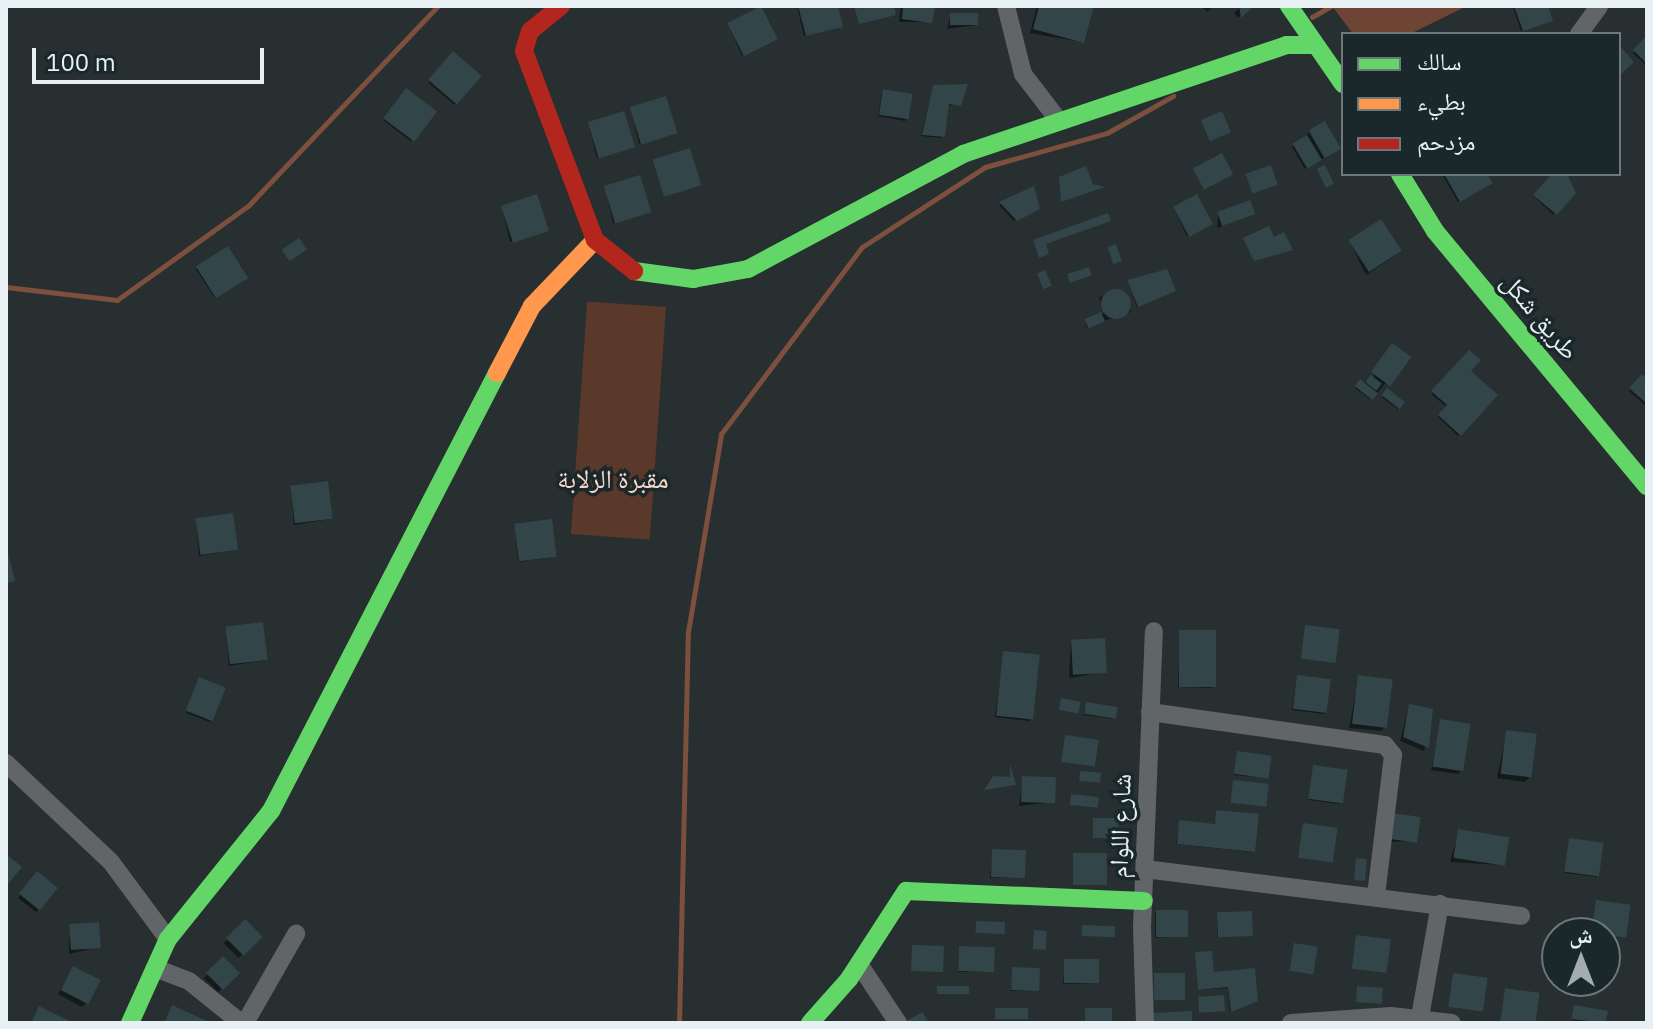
<!DOCTYPE html>
<meta charset="utf-8">
<style>
body{margin:0}
#map{position:relative;width:1653px;height:1029px;overflow:hidden;background:#272f31;font-family:"IBM Plex Sans","Noto Naskh Arabic",sans-serif}
div>[style]{position:absolute}
.green>*{inset:0;background:#5b392a;transform-origin:0 0}
.forest>*{inset:0;background:#6e4434}
.shadow>*{inset:0;background:#0007;transform-origin:0 0}
.stream>*{height:5px;margin:-2.5px;padding:0 2.5px;transform-origin:2.5px;border-radius:2.5px;background:#7d4f3d}
.building>*{inset:0;background:#324549;transform-origin:0 0}
.round{border-radius:50%}
.street>*{height:18px;margin:-9px;padding:0 9px;transform-origin:9px;border-radius:9px;background:#626567}
.fast>*{height:18px;margin:-9px;padding:0 9px;transform-origin:9px;border-radius:9px;background:#63d668}
.slow>*{height:18px;margin:-9px;padding:0 9px;transform-origin:9px;border-radius:9px;background:#ff974d}
.jam>*{height:18px;margin:-9px;padding:0 9px;transform-origin:9px;border-radius:9px;background:#b3261e}
span{translate:-50% -50%;white-space:nowrap;text-align:center;line-height:1.15;-webkit-text-stroke:7px #1a282b;paint-order:stroke}
.street-label{font-size:26px;color:#e7f0f2}
.park-label{font-size:26px;color:#f7d5c8}
.frame{position:absolute;inset:0;border:8px solid #e7f0f2;pointer-events:none}
.legend{position:absolute;left:1341px;top:32px;width:280px;height:144px;box-sizing:border-box;background:#1a282b;border:2px solid #6c787b;margin:0;padding:10px 14px;list-style:none;font-size:24px;color:#e7f0f2}
.legend li{display:flex;align-items:center;gap:16px;height:40px}
.legend b{width:40px;border:2px solid #6c787b}
.north{position:absolute;left:1541px;top:917px;width:80px;height:80px;box-sizing:border-box;background:#1a282b;border:2px solid #6c787b;border-radius:50%;rotate:0deg;font-size:22px;font-weight:700;line-height:32px;text-align:center;color:#e7f0f2}
.north::after{content:'';display:block;margin:auto;width:28px;height:36px;background:#a4acae;clip-path:polygon(50% 0,100% 100%,50% 72%,0 100%)}
.scale{position:absolute;left:32px;top:48px;width:232px;height:36px;box-sizing:border-box;border:4px solid #e7f0f2;border-top:0;padding-left:10px;font-size:24px;line-height:28px;white-space:nowrap;color:#e7f0f2;-webkit-text-stroke:6px #1a282b;paint-order:stroke}
</style>
<div id="map">
<div class="green">
<i style="left:666px;top:307px;width:233px;height:79px;rotate:94deg"></i>
</div>
<div class="forest">
<i style="clip-path:polygon(1332px 6px,1467px 6px,1410px 34px,1353px 34px)"></i>
</div>
<div class="shadow">
<i style="clip-path:polygon(797px 6px,836px 6px,839px 28px,804px 36px)"></i>
<i style="clip-path:polygon(901px 6px,933px 6px,930px 22px,899px 22px)"></i>
<i style="clip-path:polygon(1037px 6px,1092px 6px,1082px 42px,1030px 33px)"></i>
<i style="clip-path:polygon(1201px 6px,1214px 6px,1207px 12px)"></i>
<i style="clip-path:polygon(1242px 6px,1251px 6px,1238px 18px,1234px 13px)"></i>
<i style="clip-path:polygon(1546px 6px,1549px 22px,1521px 31px,1513px 7px)"></i>
<i style="clip-path:polygon(951px 15px,976px 25px,947px 29px)"></i>
<i style="clip-path:polygon(728px 24px,774px 40px,742px 56px)"></i>
<i style="clip-path:polygon(1647px 38px,1647px 66px,1633px 53px)"></i>
<i style="left:453px;top:54px;width:34px;height:38px;rotate:40deg"></i>
<i style="clip-path:polygon(933px 87px,959px 105px,947px 105px,942px 138px,921px 136px)"></i>
<i style="left:406px;top:90px;width:35px;height:38px;rotate:37deg"></i>
<i style="clip-path:polygon(882px 93px,907px 119px,905px 121px,878px 116px)"></i>
<i style="clip-path:polygon(631px 109px,674px 134px,639px 144px)"></i>
<i style="clip-path:polygon(588px 123px,631px 148px,597px 158px)"></i>
<i style="clip-path:polygon(1310px 132px,1337px 150px,1305px 169px,1292px 147px)"></i>
<i style="clip-path:polygon(1442px 174px,1485px 174px,1489px 184px,1458px 202px)"></i>
<i style="left:1554px;top:174px;width:28px;height:30px;rotate:44deg"></i>
<i style="clip-path:polygon(605px 188px,648px 213px,613px 223px)"></i>
<i style="clip-path:polygon(1033px 189px,1036px 210px,1014px 221px,999px 205px)"></i>
<i style="clip-path:polygon(502px 207px,545px 232px,510px 242px)"></i>
<i style="clip-path:polygon(1174px 208px,1209px 225px,1187px 236px)"></i>
<i style="clip-path:polygon(1218px 213px,1253px 214px,1217px 228px)"></i>
<i style="clip-path:polygon(1350px 242px,1396px 255px,1366px 275px)"></i>
<i style="left:227px;top:249px;width:35px;height:37px;rotate:57deg"></i>
<i style="clip-path:polygon(1128px 282px,1173px 292px,1137px 307px)"></i>
<i style="clip-path:polygon(1126px 292px,1131px 312px,1086px 327px,1086px 320px,1104px 313px,1099px 297px)"></i>
<i style="clip-path:polygon(1392px 345px,1408px 357px,1371px 400px,1355px 388px,1374px 376px)"></i>
<i style="clip-path:polygon(1469px 352px,1468px 371px,1495px 395px,1458px 436px,1438px 417px,1447px 407px,1431px 394px)"></i>
<i style="clip-path:polygon(1642px 377px,1647px 382px,1647px 407px,1629px 391px)"></i>
<i style="left:1387px;top:391px;width:20px;height:8px;rotate:37deg"></i>
<i style="clip-path:polygon(291px 488px,331px 519px,294px 525px)"></i>
<i style="clip-path:polygon(196px 519px,236px 550px,199px 556px)"></i>
<i style="clip-path:polygon(515px 526px,553px 557px,518px 562px)"></i>
<i style="clip-path:polygon(226px 629px,266px 660px,229px 666px)"></i>
<i style="clip-path:polygon(1180px 632px,1213px 686px,1211px 688px,1178px 687px)"></i>
<i style="clip-path:polygon(1071px 642px,1105px 672px,1069px 678px)"></i>
<i style="clip-path:polygon(1004px 653px,1031px 719px,1029px 721px,995px 717px)"></i>
<i style="clip-path:polygon(1297px 677px,1325px 713px,1324px 714px,1292px 710px)"></i>
<i style="clip-path:polygon(1359px 677px,1385px 727px,1381px 731px,1349px 728px)"></i>
<i style="clip-path:polygon(198px 681px,212px 721px,210px 722px,186px 713px)"></i>
<i style="clip-path:polygon(1085px 706px,1114px 719px,1084px 715px)"></i>
<i style="clip-path:polygon(1409px 706px,1431px 710px,1424px 751px,1400px 741px)"></i>
<i style="clip-path:polygon(1441px 722px,1462px 770px,1458px 774px,1431px 770px)"></i>
<i style="clip-path:polygon(1507px 732px,1529px 778px,1525px 782px,1497px 778px)"></i>
<i style="clip-path:polygon(1237px 754px,1268px 778px,1234px 775px)"></i>
<i style="clip-path:polygon(1314px 768px,1342px 803px,1340px 804px,1309px 800px)"></i>
<i style="clip-path:polygon(1023px 778px,1053px 802px,1019px 806px)"></i>
<i style="clip-path:polygon(1217px 812px,1253px 851px,1252px 852px,1176px 844px,1180px 822px,1214px 826px)"></i>
<i style="clip-path:polygon(1388px 819px,1416px 841px,1386px 842px)"></i>
<i style="clip-path:polygon(1459px 831px,1503px 865px,1450px 862px)"></i>
<i style="clip-path:polygon(1569px 842px,1598px 876px,1597px 877px,1565px 873px)"></i>
<i style="clip-path:polygon(993px 851px,1024px 877px,990px 878px)"></i>
<i style="clip-path:polygon(1074px 855px,1105px 884px,1073px 885px)"></i>
<i style="clip-path:polygon(34px 878px,40px 909px,36px 912px,18px 898px)"></i>
<i style="clip-path:polygon(1155px 913px,1157px 912px,1186px 936px,1155px 938px)"></i>
<i style="clip-path:polygon(1218px 914px,1251px 935px,1217px 937px)"></i>
<i style="left:245px;top:922px;width:21px;height:30px;rotate:45deg"></i>
<i style="clip-path:polygon(70px 927px,99px 947px,69px 954px)"></i>
<i style="clip-path:polygon(959px 949px,960px 948px,992px 972px,958px 972px)"></i>
<i style="clip-path:polygon(1196px 954px,1212px 974px,1254px 1002px,1230px 1012px,1228px 988px,1198px 990px)"></i>
<i style="left:223px;top:959px;width:20px;height:27px;rotate:45deg"></i>
<i style="clip-path:polygon(1065px 961px,1097px 983px,1063px 984px)"></i>
<i style="clip-path:polygon(73px 968px,86px 1003px,82px 1007px,58px 994px)"></i>
<i style="clip-path:polygon(1013px 969px,1038px 990px,1011px 991px)"></i>
<i style="left:1573px;top:1008px;width:32px;height:12px;rotate:7deg"></i>
</div>
<div class="stream">
<i style="left:1312px;top:17px;width:22px;rotate:-30deg"></i>
<i style="left:6px;top:287px;width:112px;rotate:6.7deg"></i>
<i style="left:117px;top:300px;width:161px;rotate:-35.7deg"></i>
<i style="left:248px;top:206px;width:276px;rotate:-46.5deg"></i>
<i style="left:679px;top:1023px;width:391px;rotate:-88.7deg"></i>
<i style="left:688px;top:632px;width:201px;rotate:-80.5deg"></i>
<i style="left:721px;top:434px;width:234px;rotate:-53deg"></i>
<i style="left:862px;top:247px;width:147px;rotate:-33deg"></i>
<i style="left:985px;top:167px;width:127px;rotate:-15.6deg"></i>
<i style="left:1107px;top:133px;width:76px;rotate:-29.3deg"></i>
</div>
<div class="building">
<i style="left:761px;top:6px;width:37px;height:38px;rotate:63deg"></i>
<i style="clip-path:polygon(798px 6px,838px 6px,843px 27px,806px 36px)"></i>
<i style="clip-path:polygon(854px 6px,894px 6px,896px 15px,859px 24px)"></i>
<i style="clip-path:polygon(903px 6px,935px 6px,932px 23px,902px 19px)"></i>
<i style="clip-path:polygon(1039px 6px,1094px 6px,1084px 43px,1033px 29px)"></i>
<i style="clip-path:polygon(1239px 6px,1254px 6px,1241px 18px)"></i>
<i style="clip-path:polygon(1514px 6px,1548px 6px,1553px 21px,1523px 31px)"></i>
<i style="left:950px;top:13px;width:28px;height:12px"></i>
<i style="clip-path:polygon(1647px 35px,1647px 64px,1633px 50px)"></i>
<i style="clip-path:polygon(1619px 45px,1634px 62px,1619px 76px)"></i>
<i style="left:453px;top:51px;width:38px;height:38px;rotate:41deg"></i>
<i style="clip-path:polygon(968px 84px,961px 106px,949px 104px,945px 137px,922px 135px,933px 85px)"></i>
<i style="left:406px;top:88px;width:39px;height:38px;rotate:37deg"></i>
<i style="left:883px;top:89px;width:30px;height:26px;rotate:9deg"></i>
<i style="left:666px;top:96px;width:39px;height:38px;rotate:73deg"></i>
<i style="left:624px;top:111px;width:38px;height:38px;rotate:73deg"></i>
<i style="left:1222px;top:111px;width:23px;height:23px;rotate:67deg"></i>
<i style="left:1325px;top:121px;width:32px;height:19px;rotate:60deg"></i>
<i style="left:1307px;top:135px;width:29px;height:17px;rotate:59deg"></i>
<i style="left:690px;top:148px;width:39px;height:39px;rotate:73deg"></i>
<i style="left:1222px;top:153px;width:24px;height:33px;rotate:62deg"></i>
<i style="left:1271px;top:165px;width:21px;height:27px;rotate:71deg"></i>
<i style="left:1325px;top:165px;width:21px;height:9px;rotate:65deg"></i>
<i style="clip-path:polygon(1086px 166px,1093px 184px,1105px 187px,1061px 202px,1059px 177px)"></i>
<i style="clip-path:polygon(1444px 174px,1487px 174px,1493px 183px,1460px 202px)"></i>
<i style="clip-path:polygon(1552px 174px,1567px 174px,1576px 193px,1557px 215px,1533px 195px)"></i>
<i style="left:640px;top:175px;width:39px;height:38px;rotate:73deg"></i>
<i style="clip-path:polygon(1034px 186px,1040px 209px,1017px 221px,999px 202px)"></i>
<i style="left:537px;top:194px;width:39px;height:38px;rotate:72deg"></i>
<i style="left:1197px;top:194px;width:34px;height:27px;rotate:62deg"></i>
<i style="left:1250px;top:200px;width:15px;height:35px;rotate:70deg"></i>
<i style="clip-path:polygon(1108px 213px,1111px 221px,1046px 244px,1049px 254px,1039px 258px,1033px 240px)"></i>
<i style="left:1381px;top:219px;width:38px;height:39px;rotate:57deg"></i>
<i style="clip-path:polygon(1269px 226px,1274px 237px,1284px 232px,1293px 250px,1254px 261px,1243px 238px)"></i>
<i style="left:299px;top:238px;width:14px;height:21px;rotate:56deg"></i>
<i style="left:1116px;top:244px;width:18px;height:9px;rotate:71deg"></i>
<i style="left:228px;top:246px;width:38px;height:38px;rotate:58deg"></i>
<i style="left:1089px;top:267px;width:9px;height:23px;rotate:72deg"></i>
<i style="clip-path:polygon(1167px 269px,1176px 291px,1138px 307px,1127px 280px)"></i>
<i style="left:1045px;top:270px;width:17px;height:9px;rotate:66deg"></i>
<i class="round" style="left:1101px;top:289px;width:30px;height:30px"></i>
<i style="left:1101px;top:312px;width:10px;height:18px;rotate:66deg"></i>
<i style="left:1392px;top:343px;width:24px;height:36px;rotate:36deg"></i>
<i style="clip-path:polygon(1469px 350px,1481px 360px,1471px 371px,1498px 395px,1461px 436px,1438px 415px,1447px 405px,1431px 391px)"></i>
<i style="clip-path:polygon(1642px 374px,1647px 379px,1647px 404px,1629px 388px)"></i>
<i style="left:1371px;top:375px;width:14px;height:9px;rotate:39deg"></i>
<i style="left:1360px;top:379px;width:23px;height:9px;rotate:38deg"></i>
<i style="left:1387px;top:388px;width:23px;height:9px;rotate:38deg"></i>
<i style="left:328px;top:481px;width:38px;height:38px;rotate:83deg"></i>
<i style="left:233px;top:513px;width:37px;height:38px;rotate:82deg"></i>
<i style="left:552px;top:519px;width:38px;height:38px;rotate:83deg"></i>
<i style="clip-path:polygon(6px 544px,15px 581px,6px 583px)"></i>
<i style="left:263px;top:622px;width:38px;height:38px;rotate:83deg"></i>
<i style="left:1305px;top:625px;width:35px;height:34px;rotate:7deg"></i>
<i style="left:1179px;top:630px;width:37px;height:57px"></i>
<i style="left:1105px;top:638px;width:35px;height:34px;rotate:87deg"></i>
<i style="left:1003px;top:651px;width:37px;height:65px;rotate:6deg"></i>
<i style="left:1297px;top:675px;width:34px;height:34px;rotate:7deg"></i>
<i style="left:1358px;top:675px;width:35px;height:49px;rotate:7deg"></i>
<i style="left:199px;top:677px;width:29px;height:36px;rotate:22deg"></i>
<i style="left:1061px;top:698px;width:20px;height:12px;rotate:11deg"></i>
<i style="left:1086px;top:702px;width:32px;height:12px;rotate:9deg"></i>
<i style="clip-path:polygon(1409px 704px,1433px 709px,1429px 748px,1403px 737px)"></i>
<i style="left:1440px;top:719px;width:31px;height:48px;rotate:9deg"></i>
<i style="left:1506px;top:730px;width:31px;height:44px;rotate:7deg"></i>
<i style="left:1065px;top:735px;width:34px;height:27px;rotate:8deg"></i>
<i style="left:1237px;top:751px;width:35px;height:23px;rotate:8deg"></i>
<i style="clip-path:polygon(1010px 764px,1016px 785px,984px 790px,993px 776px,1010px 777px)"></i>
<i style="left:1313px;top:765px;width:35px;height:34px;rotate:8deg"></i>
<i style="left:1080px;top:771px;width:21px;height:10px;rotate:5deg"></i>
<i style="left:1022px;top:776px;width:34px;height:26px;rotate:2deg"></i>
<i style="left:1233px;top:780px;width:36px;height:23px;rotate:6deg"></i>
<i style="left:1071px;top:794px;width:28px;height:11px;rotate:6deg"></i>
<i style="clip-path:polygon(1216px 810px,1259px 814px,1255px 852px,1177px 844px,1179px 820px,1215px 824px)"></i>
<i style="left:1392px;top:813px;width:29px;height:26px;rotate:8deg"></i>
<i style="left:1118px;top:818px;width:20px;height:25px;rotate:90deg"></i>
<i style="left:1303px;top:823px;width:35px;height:35px;rotate:8deg"></i>
<i style="left:1458px;top:829px;width:52px;height:29px;rotate:9deg"></i>
<i style="left:1569px;top:838px;width:35px;height:34px;rotate:8deg"></i>
<i style="left:992px;top:849px;width:34px;height:28px;rotate:2deg"></i>
<i style="left:1073px;top:853px;width:34px;height:32px"></i>
<i style="clip-path:polygon(6px 854px,22px 867px,6px 887px)"></i>
<i style="left:1356px;top:858px;width:11px;height:22px;rotate:5deg"></i>
<i style="left:37px;top:871px;width:27px;height:29px;rotate:39deg"></i>
<i style="left:1596px;top:900px;width:35px;height:33px;rotate:8deg"></i>
<i style="left:1156px;top:910px;width:32px;height:27px"></i>
<i style="left:1252px;top:911px;width:25px;height:35px;rotate:88deg"></i>
<i style="left:245px;top:919px;width:25px;height:27px;rotate:45deg"></i>
<i style="left:976px;top:921px;width:29px;height:12px;rotate:2deg"></i>
<i style="left:99px;top:922px;width:26px;height:30px;rotate:86deg"></i>
<i style="left:1082px;top:925px;width:33px;height:11px;rotate:2deg"></i>
<i style="left:1034px;top:930px;width:13px;height:19px;rotate:4deg"></i>
<i style="left:1356px;top:935px;width:35px;height:34px;rotate:7deg"></i>
<i style="left:1294px;top:943px;width:24px;height:28px;rotate:9deg"></i>
<i style="left:912px;top:945px;width:32px;height:26px;rotate:2deg"></i>
<i style="left:959px;top:946px;width:36px;height:25px;rotate:2deg"></i>
<i style="clip-path:polygon(1212px 951px,1214px 972px,1255px 968px,1258px 1001px,1231px 1012px,1228px 987px,1198px 990px,1195px 952px)"></i>
<i style="left:223px;top:956px;width:24px;height:24px;rotate:45deg"></i>
<i style="left:1064px;top:959px;width:35px;height:24px"></i>
<i style="left:73px;top:966px;width:31px;height:27px;rotate:27deg"></i>
<i style="left:1012px;top:967px;width:28px;height:23px;rotate:2deg"></i>
<i style="left:1185px;top:973px;width:27px;height:31px;rotate:90deg"></i>
<i style="left:1453px;top:973px;width:35px;height:34px;rotate:8deg"></i>
<i style="left:969px;top:986px;width:8px;height:32px;rotate:90deg"></i>
<i style="left:1357px;top:986px;width:26px;height:16px;rotate:4deg"></i>
<i style="left:1505px;top:988px;width:35px;height:34px;rotate:8deg"></i>
<i style="left:1224px;top:995px;width:16px;height:26px;rotate:86deg"></i>
<i style="clip-path:polygon(172px 1005px,207px 1021px,206px 1023px,164px 1023px)"></i>
<i style="clip-path:polygon(1574px 1005px,1608px 1011px,1605px 1023px,1571px 1019px)"></i>
<i style="clip-path:polygon(39px 1006px,73px 1023px,31px 1023px)"></i>
<i style="left:1028px;top:1008px;width:11px;height:33px;rotate:90deg"></i>
<i style="left:1085px;top:1008px;width:27px;height:15px"></i>
<i style="clip-path:polygon(1192px 1011px,1192px 1023px,1154px 1023px,1153px 1013px)"></i>
<i style="clip-path:polygon(923px 1012px,928px 1023px,902px 1023px)"></i>
</div>
<div class="street">
<i style="left:1006px;top:6px;width:70px;rotate:76deg"></i>
<i style="left:1023px;top:74px;width:59px;rotate:52.5deg"></i>
<i style="left:1579px;top:34px;width:34px;rotate:-54deg"></i>
<i style="left:1150px;top:712px;width:237px;rotate:8deg"></i>
<i style="left:1385px;top:745px;width:13px;rotate:51deg"></i>
<i style="left:1393px;top:755px;width:141px;rotate:96.9deg"></i>
<i style="left:6px;top:763px;width:144px;rotate:43.3deg"></i>
<i style="left:111px;top:862px;width:96px;rotate:53.5deg"></i>
<i style="left:1145px;top:869px;width:379px;rotate:7.1deg"></i>
<i style="left:859px;top:964px;width:71px;rotate:56.5deg"></i>
<i style="left:155px;top:968px;width:36px;rotate:21deg"></i>
<i style="left:189px;top:981px;width:67px;rotate:38.9deg"></i>
<i style="left:245px;top:1023px;width:103px;rotate:-60.2deg"></i>
<i style="left:1145px;top:1023px;width:96px;rotate:-91.8deg"></i>
<i style="left:1142px;top:927px;width:296px;rotate:-87.7deg"></i>
<i style="left:1291px;top:1023px;width:100px;rotate:-4deg"></i>
<i style="left:1391px;top:1016px;width:61px;rotate:6.5deg"></i>
<i style="left:1419px;top:1023px;width:121px;rotate:-80deg"></i>
</div>
<div class="fast">
<i style="left:1289px;top:6px;width:95px;rotate:55.3deg"></i>
<i style="left:1400px;top:174px;width:67px;rotate:58.4deg"></i>
<i style="left:1435px;top:231px;width:332px;rotate:50.3deg"></i>
<i style="left:634px;top:271px;width:60px;rotate:7.7deg"></i>
<i style="left:693px;top:279px;width:56px;rotate:-10.3deg"></i>
<i style="left:748px;top:269px;width:244px;rotate:-28.1deg"></i>
<i style="left:963px;top:154px;width:341px;rotate:-18.6deg"></i>
<i style="left:1286px;top:45px;width:26px"></i>
<i style="left:130px;top:1023px;width:92px;rotate:-65.7deg"></i>
<i style="left:168px;top:939px;width:164px;rotate:-51.2deg"></i>
<i style="left:271px;top:811px;width:493px;rotate:-62.7deg"></i>
<i style="left:810px;top:1023px;width:59px;rotate:-48.4deg"></i>
<i style="left:849px;top:979px;width:105px;rotate:-57.1deg"></i>
<i style="left:906px;top:891px;width:238px;rotate:2.4deg"></i>
</div>
<div class="slow">
<i style="left:497px;top:373px;width:76px;rotate:-62.4deg"></i>
<i style="left:532px;top:306px;width:91px;rotate:-46.3deg"></i>
</div>
<div class="jam">
<i style="left:561px;top:6px;width:40px;rotate:141deg"></i>
<i style="left:530px;top:31px;width:21px;rotate:107deg"></i>
<i style="left:524px;top:51px;width:202px;rotate:69.4deg"></i>
<i style="left:595px;top:240px;width:50px;rotate:38.5deg"></i>
</div>
<div class="street-label">
<span style="left:1540px;top:316px;rotate:50deg">طريق شكل</span>
<span style="left:1120px;top:826px;rotate:-88deg">شارع اللوام</span>
</div>
<div class="park-label">
<span style="left:613px;top:479px">مقبرة الزلابة</span>
</div>
<div class="frame"></div>
<ul class="legend">
<li><b style="height:10px;background:#63d668"></b>سالك</li>
<li><b style="height:10px;background:#ff974d"></b>بطيء</li>
<li><b style="height:10px;background:#b3261e"></b>مزدحم</li>
</ul>
<div class="north">ش</div>
<div class="scale">100 m</div>
</div>
